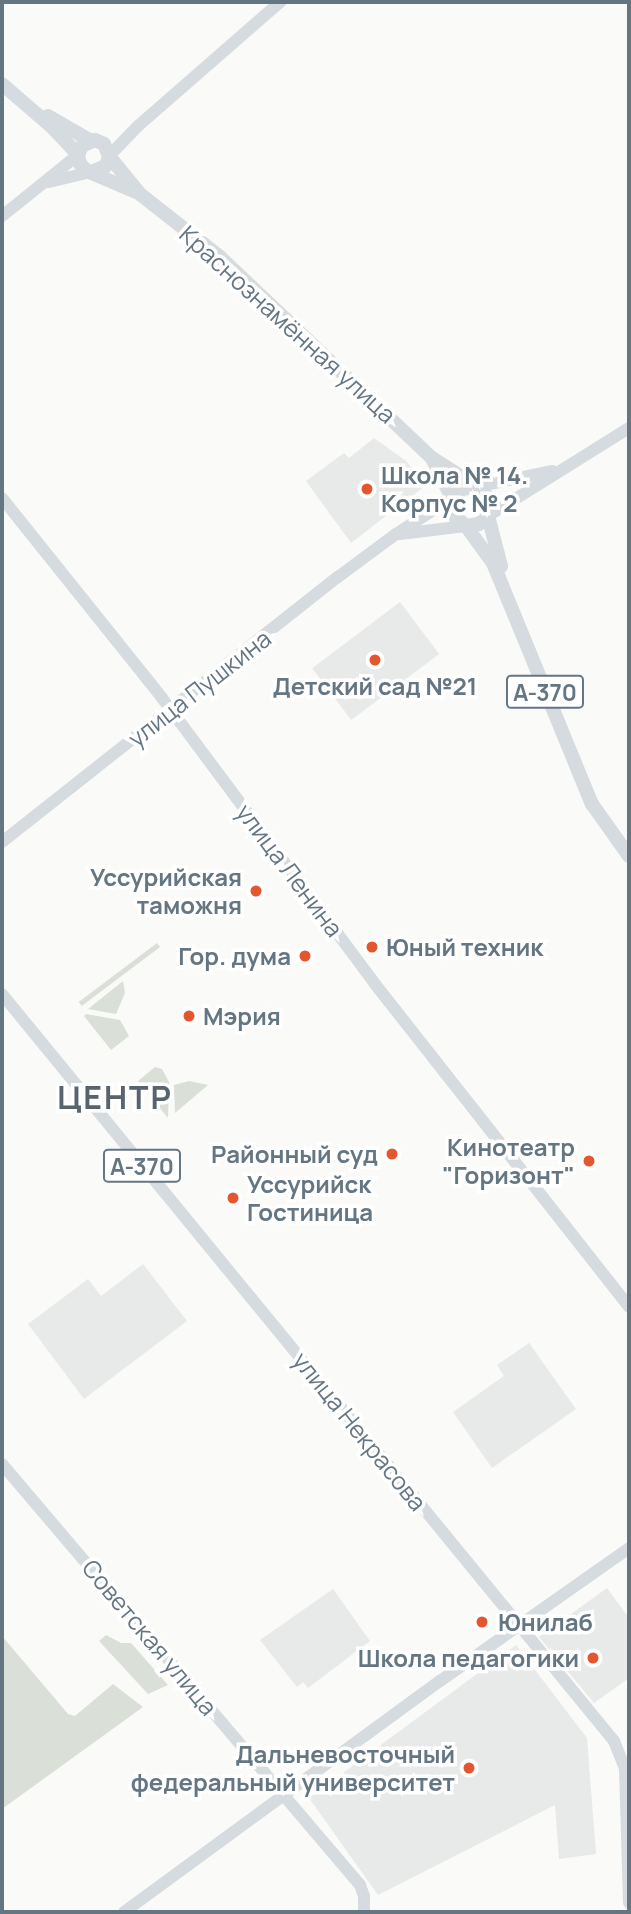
<!DOCTYPE html>
<meta charset="utf-8">
<style>
body{margin:0}
#map{position:relative;width:631px;height:1914px;overflow:hidden;background:#fafaf8;font-family:Manrope,sans-serif}
div>[style]{position:absolute}
.built>*{inset:0;background:#e8e9e9;transform-origin:0 0}
.green>*{inset:0;background:#dadfd7;transform-origin:0 0}
.major>*{height:12px;margin:-6px;padding:0 6px;transform-origin:6px;border-radius:6px;background:#d6dbdf}
.highway>*{height:14px;margin:-7px;padding:0 7px;transform-origin:7px;border-radius:7px;background:#d6dbdf}
.dots>*{width:19px;height:19px;translate:-50% -50%;box-sizing:border-box;border:4px solid #fff;border-radius:50%}
span{translate:-50% -50%;white-space:nowrap;text-align:center;line-height:1.15;-webkit-text-stroke:7px #fff;paint-order:stroke}
.shield-label span{padding:2px 5px;background:#fff;border:2px solid;border-radius:5px;-webkit-text-stroke-width:0}
.shield-label{font-size:23px;color:#657683;font-weight:700}
.street-label{font-size:24px;color:#657683}
.poi-label{font-size:24px;color:#657683;font-weight:700}
.left{translate:0 -50%;text-align:left}
.right{translate:-100% -50%;text-align:right}
.district-label{font-size:32px;color:#57646e;font-weight:700;letter-spacing:2px}
.frame{position:absolute;inset:0;border:4px solid #657683;pointer-events:none}
</style>
<div id="map">
<div class="built">
<i style="clip-path:polygon(374px 438px,406px 461px,425px 486px,351px 543px,306px 481px,344px 453px,349px 458px)"></i>
<i style="left:400px;top:602px;width:65px;height:110px;rotate:53deg"></i>
<i style="clip-path:polygon(143px 1264px,187px 1321px,84px 1399px,28px 1324px,88px 1279px,101px 1296px)"></i>
<i style="clip-path:polygon(529px 1343px,576px 1409px,492px 1468px,453px 1412px,504px 1376px,497px 1365px)"></i>
<i style="clip-path:polygon(607px 1588px,629px 1618px,629px 1678px,594px 1703px,539px 1637px)"></i>
<i style="clip-path:polygon(333px 1589px,370px 1641px,308px 1688px,303px 1682px,297px 1687px,260px 1640px)"></i>
<i style="clip-path:polygon(516px 1645px,587px 1738px,596px 1854px,559px 1859px,555px 1805px,378px 1895px,309px 1798px)"></i>
</div>
<div class="green">
<i style="left:157px;top:943px;width:5px;height:98px;rotate:53deg"></i>
<i style="clip-path:polygon(123px 981px,125px 993px,116px 1014px,88px 1009px)"></i>
<i style="clip-path:polygon(86px 1014px,120px 1020px,129px 1036px,111px 1050px,84px 1016px)"></i>
<i style="clip-path:polygon(155px 1067px,162px 1069px,169px 1082px,168px 1118px,138px 1081px)"></i>
<i style="clip-path:polygon(189px 1081px,208px 1085px,175px 1113px,174px 1085px)"></i>
<i style="clip-path:polygon(106px 1635px,121px 1643px,131px 1643px,168px 1685px,148px 1694px,99px 1641px)"></i>
<i style="clip-path:polygon(2px 1636px,68px 1714px,75px 1716px,113px 1684px,143px 1707px,2px 1809px)"></i>
</div>
<div class="major">
<i style="left:109px;top:156px;width:42px;rotate:-46deg"></i>
<i style="left:138px;top:126px;width:189px;rotate:-41.1deg"></i>
<i style="left:49px;top:182px;width:43px;rotate:-13.4deg"></i>
<i style="left:2px;top:216px;width:97px;rotate:-38.8deg"></i>
<i style="left:475px;top:487px;width:79px;rotate:-11.7deg"></i>
<i style="left:2px;top:498px;width:256px;rotate:51.3deg"></i>
<i style="left:162px;top:698px;width:357px;rotate:53.3deg"></i>
<i style="left:375px;top:984px;width:411px;rotate:51.8deg"></i>
<i style="left:488px;top:516px;width:166px;rotate:-32deg"></i>
<i style="left:400px;top:534px;width:66px;rotate:-6.9deg"></i>
<i style="left:2px;top:842px;width:428px;rotate:-38.3deg"></i>
<i style="left:338px;top:577px;width:72px;rotate:-36.6deg"></i>
<i style="left:396px;top:534px;width:67px;rotate:-32.7deg"></i>
<i style="left:2px;top:994px;width:966px;rotate:50.67deg"></i>
<i style="left:614px;top:1741px;width:29px;rotate:68deg"></i>
<i style="left:625px;top:1768px;width:135px;rotate:88.3deg"></i>
<i style="left:2px;top:1464px;width:553px;rotate:49.62deg"></i>
<i style="left:360px;top:1885px;width:12px;rotate:70deg"></i>
<i style="left:364px;top:1896px;width:16px;rotate:90deg"></i>
<i style="left:124px;top:1912px;width:391px;rotate:-36.2deg"></i>
<i style="left:440px;top:1681px;width:231px;rotate:-35.1deg"></i>
</div>
<div class="highway">
<i style="left:2px;top:84px;width:67px;rotate:40.8deg"></i>
<i style="left:53px;top:128px;width:37px;rotate:47deg"></i>
<i style="left:48px;top:116px;width:50px;rotate:30.2deg"></i>
<i style="left:109px;top:156px;width:49px;rotate:50.8deg"></i>
<i style="left:140px;top:194px;width:102px;rotate:38.2deg"></i>
<i style="left:220px;top:257px;width:292px;rotate:43.5deg"></i>
<i style="left:432px;top:458px;width:57px;rotate:32.9deg"></i>
<i style="left:480px;top:489px;width:11px;rotate:45deg"></i>
<i style="left:488px;top:497px;width:19px;rotate:90deg"></i>
<i style="left:488px;top:516px;width:12px;rotate:138deg"></i>
<i style="left:479px;top:524px;width:13px;rotate:171deg"></i>
<i style="left:466px;top:526px;width:18px;rotate:-139deg"></i>
<i style="left:452px;top:514px;width:9px;rotate:-103deg"></i>
<i style="left:450px;top:505px;width:19px;rotate:-55deg"></i>
<i style="left:461px;top:489px;width:14px;rotate:-8deg"></i>
<i style="left:91px;top:172px;width:16px;rotate:-22deg"></i>
<i style="left:106px;top:166px;width:10px;rotate:-73deg"></i>
<i style="left:109px;top:156px;width:13px;rotate:-113deg"></i>
<i style="left:104px;top:144px;width:10px;rotate:-156deg"></i>
<i style="left:95px;top:140px;width:14px;rotate:155deg"></i>
<i style="left:82px;top:146px;width:10px;rotate:114deg"></i>
<i style="left:78px;top:155px;width:9px;rotate:77deg"></i>
<i style="left:80px;top:164px;width:10px;rotate:45deg"></i>
<i style="left:87px;top:171px;width:53px;rotate:23.2deg"></i>
<i style="left:433px;top:460px;width:42px;rotate:63.4deg"></i>
<i style="left:488px;top:516px;width:52px;rotate:75.4deg"></i>
<i style="left:466px;top:526px;width:46px;rotate:53.9deg"></i>
<i style="left:493px;top:563px;width:261px;rotate:67.7deg"></i>
<i style="left:592px;top:804px;width:64px;rotate:54.6deg"></i>
</div>
<div class="dots">
<i style="left:367px;top:489px;background:#e4572e"></i>
<i style="left:375px;top:660px;background:#e4572e"></i>
<i style="left:256px;top:891px;background:#e4572e"></i>
<i style="left:372px;top:947px;background:#e4572e"></i>
<i style="left:305px;top:956px;background:#e4572e"></i>
<i style="left:189px;top:1016px;background:#e4572e"></i>
<i style="left:392px;top:1154px;background:#e4572e"></i>
<i style="left:589px;top:1161px;background:#e4572e"></i>
<i style="left:233px;top:1198px;background:#e4572e"></i>
<i style="left:482px;top:1622px;background:#e4572e"></i>
<i style="left:593px;top:1658px;background:#e4572e"></i>
<i style="left:469px;top:1768px;background:#e4572e"></i>
</div>
<div class="shield-label">
<span style="left:545px;top:692px">А-370</span>
<span style="left:142px;top:1166px">А-370</span>
</div>
<div class="street-label">
<span style="left:288px;top:324px;rotate:42deg">Краснознамённая улица</span>
<span style="left:199px;top:688px;rotate:-38deg">улица Пушкина</span>
<span style="left:290px;top:870px;rotate:53deg">улица Ленина</span>
<span style="left:360px;top:1431px;rotate:51deg">улица Некрасова</span>
<span style="left:150px;top:1637px;rotate:50deg">Советская улица</span>
</div>
<div class="poi-label">
<span class="left" style="left:381px;top:489px">Школа № 14.<br>Корпус № 2</span>
<span style="left:375px;top:686px">Детский сад №21</span>
<span class="right" style="left:242px;top:891px">Уссурийская<br>таможня</span>
<span class="left" style="left:386px;top:947px">Юный техник</span>
<span class="right" style="left:291px;top:956px">Гор. дума</span>
<span class="left" style="left:203px;top:1016px">Мэрия</span>
<span class="right" style="left:575px;top:1161px">Кинотеатр<br>"Горизонт"</span>
<span class="right" style="left:378px;top:1154px">Районный суд</span>
<span class="left" style="left:247px;top:1198px">Уссурийск<br>Гостиница</span>
<span class="left" style="left:498px;top:1622px">Юнилаб</span>
<span class="right" style="left:579px;top:1658px">Школа педагогики</span>
<span class="right" style="left:455px;top:1768px">Дальневосточный<br>федеральный университет</span>
</div>
<div class="district-label">
<span style="left:115px;top:1097px">ЦЕНТР</span>
</div>
<div class="frame"></div>
</div>
